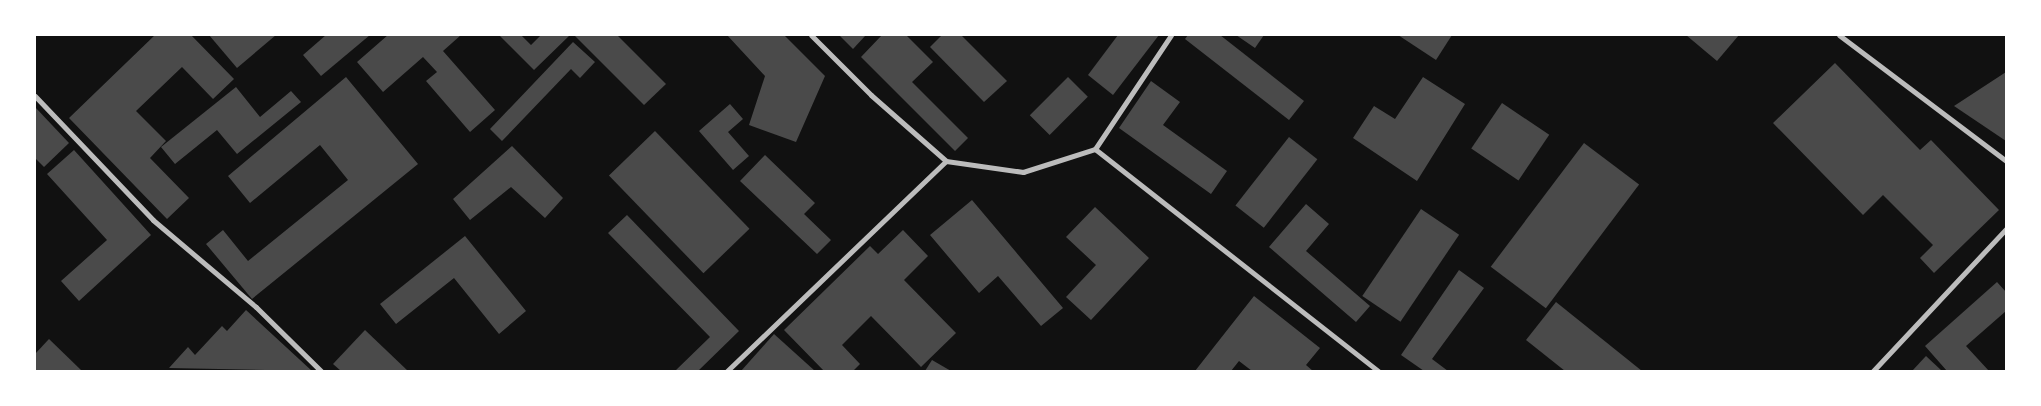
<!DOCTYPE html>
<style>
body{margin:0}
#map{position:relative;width:2041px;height:406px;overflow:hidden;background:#111;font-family:"Fira Sans Condensed",sans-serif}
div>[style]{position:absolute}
.building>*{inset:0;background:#4a4a4a;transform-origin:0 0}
.minor>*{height:5px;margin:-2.5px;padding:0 2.5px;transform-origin:2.5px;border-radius:2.5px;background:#bcbcbc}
span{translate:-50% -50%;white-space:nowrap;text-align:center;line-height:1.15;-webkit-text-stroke:4px #fff;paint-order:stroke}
.frame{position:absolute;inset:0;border:36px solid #fff;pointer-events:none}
</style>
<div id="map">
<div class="building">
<i style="clip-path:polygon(155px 35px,191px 35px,234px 79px,213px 99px,182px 67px,136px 111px,166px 141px,150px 158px,189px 198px,167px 219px,69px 118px)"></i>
<i style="clip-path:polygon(209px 35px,276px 35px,237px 68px)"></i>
<i style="clip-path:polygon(326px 35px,370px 35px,321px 76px,303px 55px)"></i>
<i style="clip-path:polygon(388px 35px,461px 35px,443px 51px,495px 110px,470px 132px,426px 81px,437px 72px,423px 57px,383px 92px,357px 62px)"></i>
<i style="clip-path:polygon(499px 35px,521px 35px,531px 45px,541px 35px,570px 35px,534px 70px)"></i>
<i style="clip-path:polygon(574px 35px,617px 35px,666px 84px,644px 105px)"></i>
<i style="clip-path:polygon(727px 35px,784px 35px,825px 76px,796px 142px,749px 125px,765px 76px)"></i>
<i style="clip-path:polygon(839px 35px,866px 35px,853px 49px)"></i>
<i style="clip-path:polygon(882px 35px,906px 35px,933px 62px,912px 82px,968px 138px,955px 151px,861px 57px)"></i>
<i style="clip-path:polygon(942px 35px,961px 35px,1007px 81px,984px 102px,930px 47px)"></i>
<i style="clip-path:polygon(1118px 35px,1159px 35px,1113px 95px,1088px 75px)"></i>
<i style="clip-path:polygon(1188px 35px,1220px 35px,1304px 101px,1289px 120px,1185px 39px)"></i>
<i style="clip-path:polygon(1236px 35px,1264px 35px,1255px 48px)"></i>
<i style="clip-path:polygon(1398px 35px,1452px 35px,1436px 60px)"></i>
<i style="clip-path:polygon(1686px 35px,1739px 35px,1717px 61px)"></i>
<i style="clip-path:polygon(573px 42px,595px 62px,580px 78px,571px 69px,502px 141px,490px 129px)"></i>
<i style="clip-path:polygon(1835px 63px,1920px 150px,1931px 140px,1999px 210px,1934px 273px,1920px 258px,1933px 245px,1883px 195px,1863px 215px,1773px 123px)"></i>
<i style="clip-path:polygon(2006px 72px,2006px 141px,1954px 106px)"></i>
<i style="clip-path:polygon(346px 77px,418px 164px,252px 299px,206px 244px,223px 230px,248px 261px,348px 180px,320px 145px,250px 203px,228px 176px)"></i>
<i style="left:1068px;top:77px;width:28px;height:54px;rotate:45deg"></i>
<i style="clip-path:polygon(1423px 77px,1465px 104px,1417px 181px,1353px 138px,1374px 106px,1395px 119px)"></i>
<i style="clip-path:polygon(1151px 81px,1180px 102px,1163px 125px,1227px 171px,1211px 194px,1119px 128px)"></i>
<i style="clip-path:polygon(236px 87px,260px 117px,291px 91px,301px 102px,237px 154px,217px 130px,175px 164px,161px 147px)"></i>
<i style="left:1502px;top:103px;width:57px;height:55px;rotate:34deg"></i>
<i style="clip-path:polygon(730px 104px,743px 119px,728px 132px,749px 156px,733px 170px,699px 131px)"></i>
<i style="clip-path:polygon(35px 107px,69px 143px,44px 167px,35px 158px)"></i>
<i style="left:655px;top:131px;width:136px;height:64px;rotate:46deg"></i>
<i style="left:1289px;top:137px;width:36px;height:87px;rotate:38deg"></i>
<i style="left:1584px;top:143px;width:69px;height:155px;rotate:37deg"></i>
<i style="clip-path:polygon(512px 146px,563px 198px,545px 218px,511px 187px,470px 220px,453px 199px)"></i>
<i style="clip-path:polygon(74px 150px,151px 235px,79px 301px,61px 281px,107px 240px,47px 174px)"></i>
<i style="clip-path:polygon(765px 155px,815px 203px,804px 214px,831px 240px,817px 254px,740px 181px)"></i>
<i style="clip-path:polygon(972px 200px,1063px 308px,1041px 326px,998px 276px,979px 293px,930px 235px)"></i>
<i style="clip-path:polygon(1306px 204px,1329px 224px,1306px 251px,1370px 306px,1356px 322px,1269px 247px)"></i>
<i style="clip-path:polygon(1095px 207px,1149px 258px,1091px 320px,1066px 297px,1096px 265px,1066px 237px)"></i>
<i style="left:1421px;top:209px;width:46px;height:105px;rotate:34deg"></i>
<i style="clip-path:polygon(627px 215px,739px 331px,698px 371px,675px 371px,710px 337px,608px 233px)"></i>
<i style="clip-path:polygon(903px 230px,928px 256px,904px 280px,956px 333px,921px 367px,871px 316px,842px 345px,860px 364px,853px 371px,824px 371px,784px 330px,870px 246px,878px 254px)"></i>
<i style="clip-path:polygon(465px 236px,526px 311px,499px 334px,454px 278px,396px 324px,380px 304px)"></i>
<i style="clip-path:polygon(1459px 270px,1484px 288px,1432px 359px,1448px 371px,1424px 371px,1401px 355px)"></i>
<i style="clip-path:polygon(1997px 282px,2006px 292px,2006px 311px,1966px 346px,1989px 371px,1947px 371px,1925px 346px)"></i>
<i style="clip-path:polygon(1254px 296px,1320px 348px,1306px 365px,1313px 371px,1252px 371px,1239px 361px,1231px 371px,1195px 371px)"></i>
<i style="clip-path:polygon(1556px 302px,1642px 371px,1565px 371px,1526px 340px)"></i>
<i style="clip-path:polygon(246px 310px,312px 371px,169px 368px,188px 347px,195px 355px,222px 326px,227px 331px)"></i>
<i style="clip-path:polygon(365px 330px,408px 371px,341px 371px,333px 364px)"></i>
<i style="clip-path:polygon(774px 334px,815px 371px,741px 371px)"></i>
<i style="clip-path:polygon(49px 339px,82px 371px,35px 371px,35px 354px)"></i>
<i style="clip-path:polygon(1926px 356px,1942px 371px,1912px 371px)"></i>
<i style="clip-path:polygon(932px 360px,951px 371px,925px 371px)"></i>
</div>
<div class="minor">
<i style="left:811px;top:35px;width:85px;rotate:45deg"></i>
<i style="left:871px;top:95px;width:100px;rotate:41.3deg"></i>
<i style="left:946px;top:161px;width:78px;rotate:8.1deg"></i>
<i style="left:1023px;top:172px;width:76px;rotate:-17.7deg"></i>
<i style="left:1095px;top:149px;width:360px;rotate:38.1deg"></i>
<i style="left:1839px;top:35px;width:209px;rotate:37deg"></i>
<i style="left:35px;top:96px;width:171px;rotate:46.4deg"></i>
<i style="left:153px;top:220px;width:135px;rotate:40.2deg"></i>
<i style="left:256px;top:307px;width:91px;rotate:44.6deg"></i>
<i style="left:1095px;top:149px;width:137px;rotate:-56.3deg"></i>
<i style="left:727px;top:371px;width:303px;rotate:-43.8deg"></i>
<i style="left:1873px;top:371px;width:195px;rotate:-46.9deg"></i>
</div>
<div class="frame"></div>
</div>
